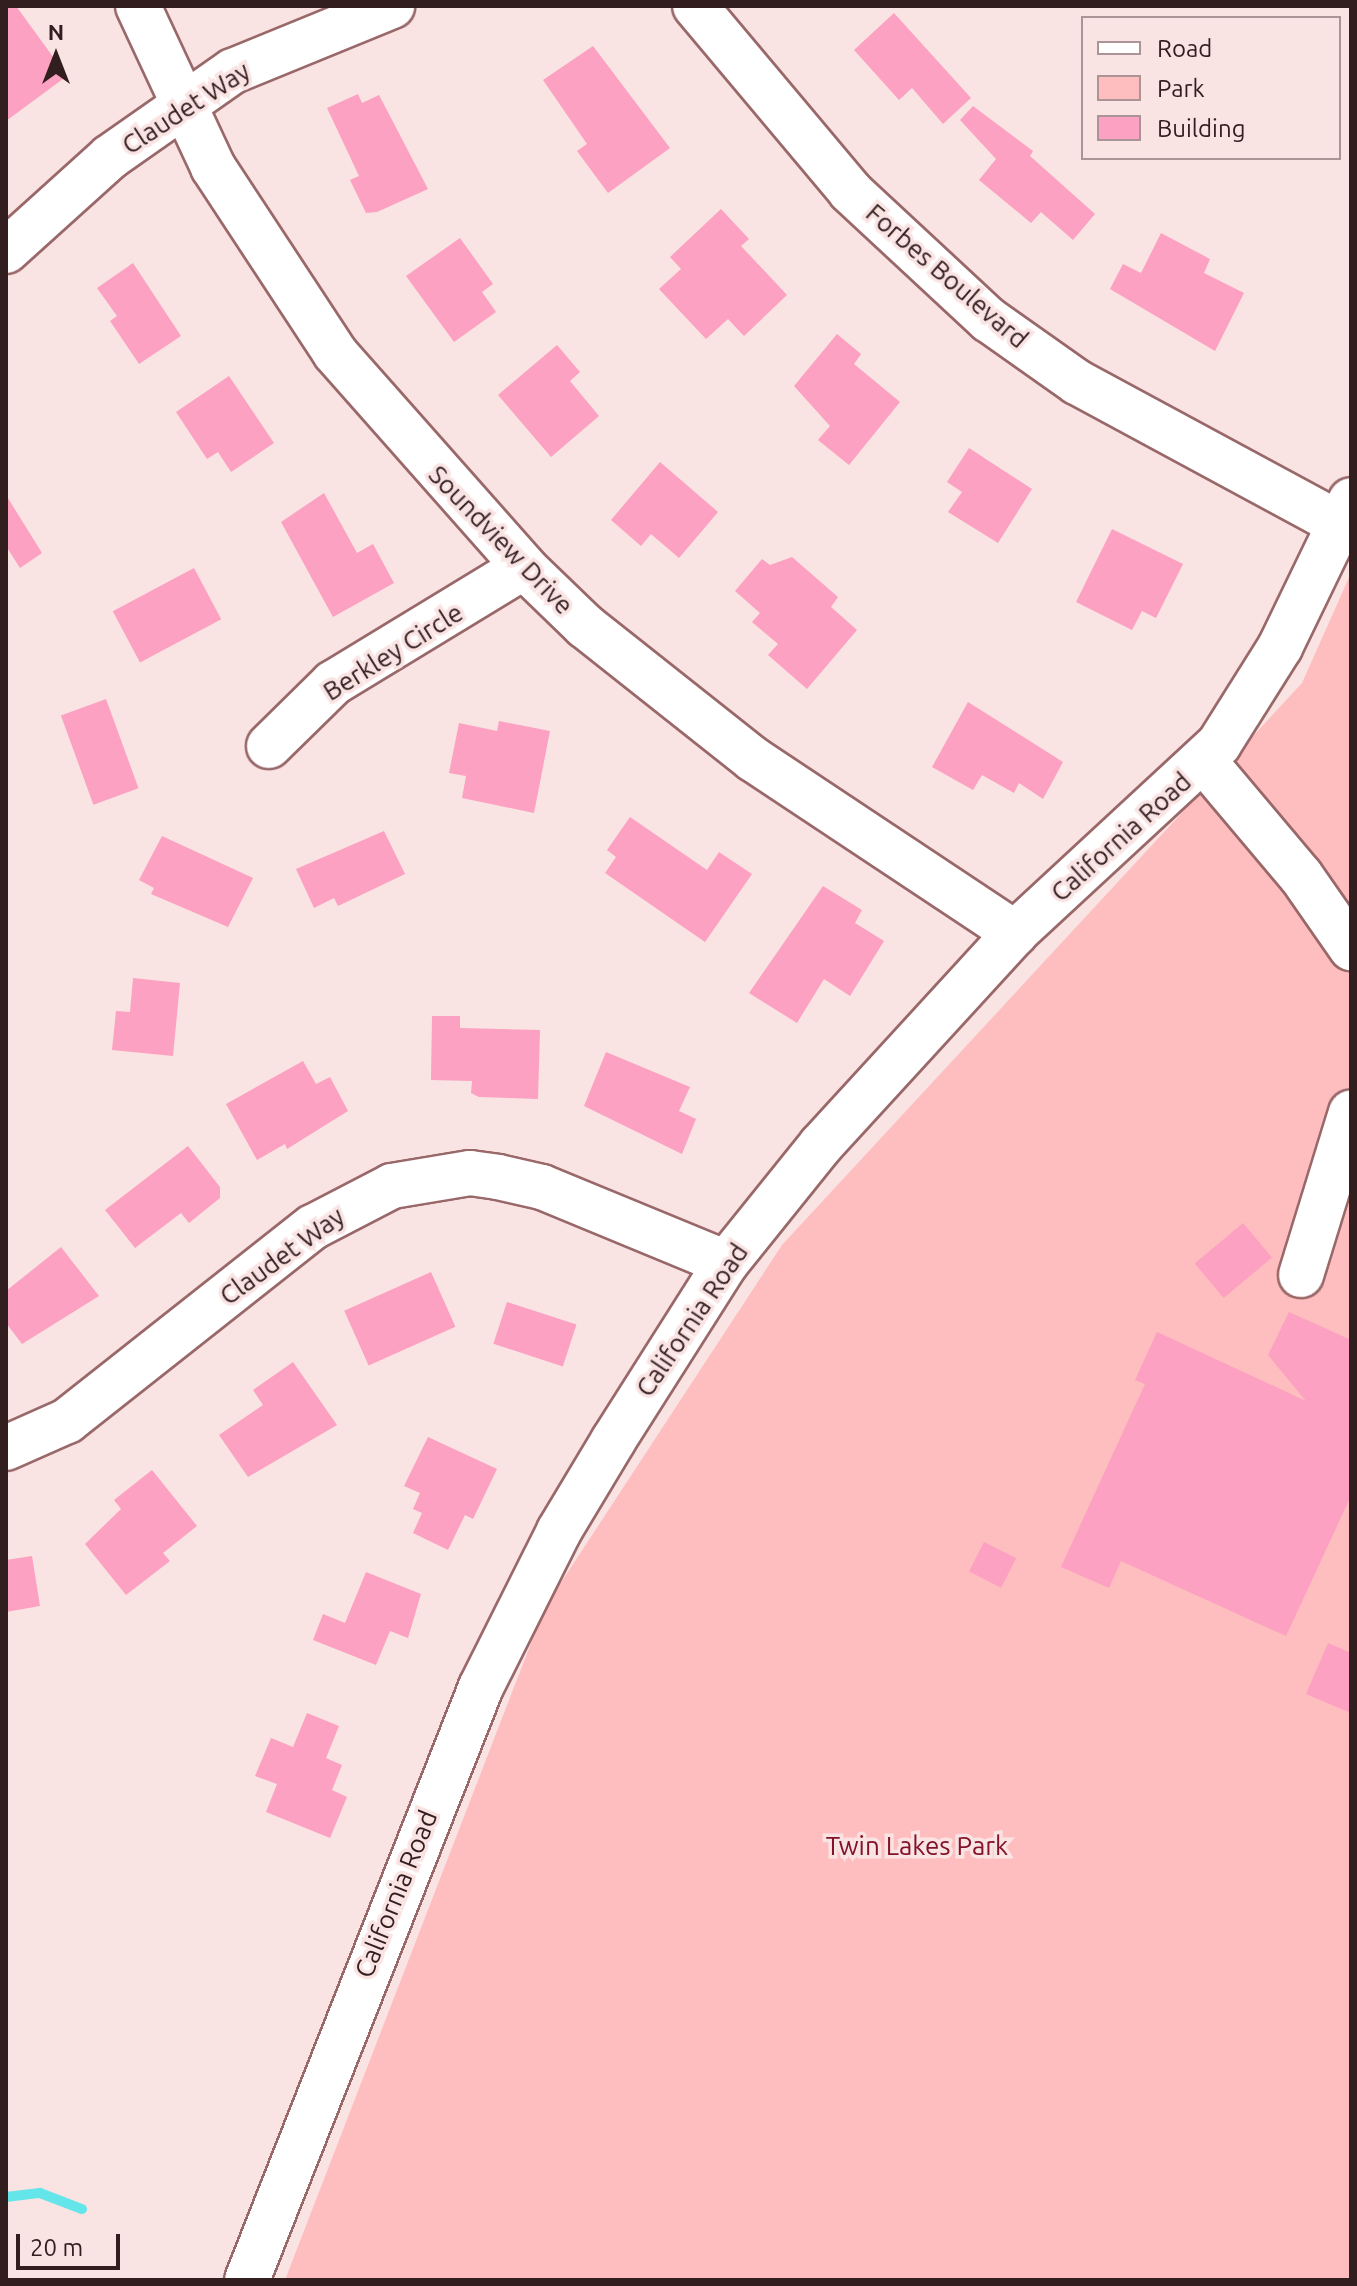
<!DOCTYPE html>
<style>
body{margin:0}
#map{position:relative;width:1357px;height:2286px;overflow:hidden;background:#fae3e3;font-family:Ubuntu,sans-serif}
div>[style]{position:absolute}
.green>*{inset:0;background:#febdbe}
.stream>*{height:10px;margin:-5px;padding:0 5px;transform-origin:5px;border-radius:5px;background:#63e5e9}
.building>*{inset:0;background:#fca1c1;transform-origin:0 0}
.roads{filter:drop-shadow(2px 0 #996869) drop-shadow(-2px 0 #996869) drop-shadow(0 2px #996869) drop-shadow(0 -2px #996869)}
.minor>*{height:44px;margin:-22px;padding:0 22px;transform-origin:22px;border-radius:22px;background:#fff}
.major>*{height:44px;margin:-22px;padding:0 22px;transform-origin:22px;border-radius:22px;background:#fff}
span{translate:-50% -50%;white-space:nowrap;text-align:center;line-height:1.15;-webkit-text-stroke:7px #fae3e3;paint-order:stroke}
.street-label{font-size:26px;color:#321e1f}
.park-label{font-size:26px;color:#821228}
.frame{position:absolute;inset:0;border:8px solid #321e1f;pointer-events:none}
.legend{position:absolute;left:1081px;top:16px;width:260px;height:144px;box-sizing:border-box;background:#fae3e3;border:2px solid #aa9495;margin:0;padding:10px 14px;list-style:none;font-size:24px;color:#321e1f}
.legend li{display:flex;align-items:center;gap:16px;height:40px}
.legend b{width:40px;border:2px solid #aa9495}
.north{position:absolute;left:16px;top:16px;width:80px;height:80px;-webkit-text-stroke:6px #fae3e3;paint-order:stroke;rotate:0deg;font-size:22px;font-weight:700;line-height:32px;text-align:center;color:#321e1f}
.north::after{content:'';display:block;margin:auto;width:28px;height:36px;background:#321e1f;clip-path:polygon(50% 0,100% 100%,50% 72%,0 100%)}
.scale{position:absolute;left:16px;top:2234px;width:104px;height:36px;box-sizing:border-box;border:4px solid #321e1f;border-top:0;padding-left:10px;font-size:24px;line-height:28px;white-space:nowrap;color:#321e1f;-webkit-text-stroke:6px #fae3e3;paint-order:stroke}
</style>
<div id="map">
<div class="green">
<i style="clip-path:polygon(1351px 573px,1351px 2280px,285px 2280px,545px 1607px,782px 1245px,1302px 683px)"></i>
</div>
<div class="stream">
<i style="left:6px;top:2197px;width:34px;rotate:-7deg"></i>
<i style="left:40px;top:2193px;width:45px;rotate:20.9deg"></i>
</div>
<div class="building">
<i style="clip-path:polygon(6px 6px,16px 6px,67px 76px,6px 121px)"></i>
<i style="clip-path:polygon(894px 13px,971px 98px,943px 124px,912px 88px,899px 100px,854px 50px)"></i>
<i style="clip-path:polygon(593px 46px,670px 148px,608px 193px,577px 151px,587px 144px,543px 80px)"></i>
<i style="clip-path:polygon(358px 94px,362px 103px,379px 95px,428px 189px,377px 212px,366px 213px,350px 180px,359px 176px,327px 108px)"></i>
<i style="clip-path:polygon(973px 106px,1033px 151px,1030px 156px,1095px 214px,1073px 240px,1041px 212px,1031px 223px,979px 180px,996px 159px,960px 120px)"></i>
<i style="clip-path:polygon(721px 209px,749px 239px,741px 246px,787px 295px,744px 336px,728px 319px,706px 339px,659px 289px,681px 269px,670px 257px)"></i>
<i style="clip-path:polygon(1161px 233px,1210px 259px,1204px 273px,1244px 293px,1215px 351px,1110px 289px,1123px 264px,1141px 273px)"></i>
<i style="clip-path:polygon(460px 238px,493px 284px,482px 292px,496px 312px,454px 342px,406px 276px)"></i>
<i style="clip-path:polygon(133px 263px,181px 336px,139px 364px,110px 321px,117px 316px,97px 288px)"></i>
<i style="clip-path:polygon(837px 334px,861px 354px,854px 364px,900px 402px,849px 465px,818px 440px,830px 426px,794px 386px)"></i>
<i style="clip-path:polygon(557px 345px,580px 372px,570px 381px,599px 416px,551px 457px,498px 395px)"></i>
<i style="clip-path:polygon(229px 376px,274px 443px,231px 472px,218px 452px,207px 459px,176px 412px)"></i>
<i style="clip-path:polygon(969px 448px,1032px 489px,998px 543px,948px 512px,962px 492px,947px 482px)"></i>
<i style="clip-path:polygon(660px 462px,718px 512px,679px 558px,651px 534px,641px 546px,611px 520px)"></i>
<i style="clip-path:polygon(324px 493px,357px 553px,373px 544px,394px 583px,333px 617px,281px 522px)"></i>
<i style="clip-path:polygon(6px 495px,42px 553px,20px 568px,6px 546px)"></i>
<i style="clip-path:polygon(1112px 529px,1183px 564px,1156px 618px,1142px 611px,1132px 630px,1076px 602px)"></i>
<i style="clip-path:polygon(792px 557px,838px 597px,831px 607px,857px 630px,807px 689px,768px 655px,778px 644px,752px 622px,760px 613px,735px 591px,762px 559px,770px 565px)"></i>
<i style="left:194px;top:568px;width:58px;height:92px;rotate:62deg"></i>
<i style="left:106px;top:699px;width:95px;height:48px;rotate:70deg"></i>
<i style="clip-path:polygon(968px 702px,1063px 762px,1043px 799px,1019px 783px,1014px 793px,982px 775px,973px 790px,932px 767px)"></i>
<i style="clip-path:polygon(499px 721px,550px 731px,534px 813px,462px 798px,466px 776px,449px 773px,459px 723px,497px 731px)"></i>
<i style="clip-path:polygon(630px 817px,707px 870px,719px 852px,752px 874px,705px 942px,605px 873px,616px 857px,607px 850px)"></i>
<i style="clip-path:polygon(384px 831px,405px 874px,338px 906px,334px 898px,314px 908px,296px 869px)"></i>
<i style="clip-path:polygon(162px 836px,253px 878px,228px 927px,151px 894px,154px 888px,139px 880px)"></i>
<i style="clip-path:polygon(823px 886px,862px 910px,855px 923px,884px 941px,850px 996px,824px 979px,797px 1023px,749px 993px)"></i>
<i style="clip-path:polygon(133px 978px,180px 983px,173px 1056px,112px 1050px,116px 1011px,130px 1012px)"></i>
<i style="clip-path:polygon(432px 1016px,460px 1016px,460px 1028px,540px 1030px,538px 1099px,479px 1097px,471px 1093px,472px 1081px,431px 1080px)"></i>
<i style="clip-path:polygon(606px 1052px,690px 1087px,679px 1111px,696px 1119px,682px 1154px,584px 1106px)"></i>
<i style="clip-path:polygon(303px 1061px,316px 1084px,330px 1077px,348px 1111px,287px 1149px,285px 1144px,257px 1160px,226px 1104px)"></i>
<i style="clip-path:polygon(188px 1146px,220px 1187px,220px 1198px,189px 1223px,181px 1213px,135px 1248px,105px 1210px)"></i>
<i style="left:1243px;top:1223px;width:45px;height:63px;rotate:50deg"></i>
<i style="clip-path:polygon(61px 1247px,99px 1296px,22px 1344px,6px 1323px,6px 1291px)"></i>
<i style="left:431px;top:1272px;width:60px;height:95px;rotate:66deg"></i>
<i style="left:507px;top:1302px;width:73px;height:44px;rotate:18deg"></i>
<i style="clip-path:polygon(1289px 1312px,1351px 1340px,1351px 1496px,1286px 1636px,1121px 1561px,1109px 1588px,1061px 1567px,1145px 1384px,1135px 1380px,1157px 1332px,1306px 1401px,1268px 1355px)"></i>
<i style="clip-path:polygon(293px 1362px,337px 1425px,248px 1477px,219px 1435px,263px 1405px,253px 1390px)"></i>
<i style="clip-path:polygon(428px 1437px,497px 1469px,473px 1519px,465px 1515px,448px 1550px,413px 1533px,422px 1513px,413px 1509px,420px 1493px,404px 1486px)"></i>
<i style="clip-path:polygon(152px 1470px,197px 1526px,163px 1553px,170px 1561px,126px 1595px,85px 1544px,121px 1509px,114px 1500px)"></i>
<i style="left:984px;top:1542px;width:36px;height:33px;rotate:27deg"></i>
<i style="clip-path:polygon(32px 1556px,40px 1606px,6px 1612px,6px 1560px)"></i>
<i style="clip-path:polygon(366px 1572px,421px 1594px,408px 1638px,390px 1631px,376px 1665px,313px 1640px,323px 1614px,345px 1623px)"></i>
<i style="clip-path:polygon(1328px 1643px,1351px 1653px,1351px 1713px,1306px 1694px)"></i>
<i style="clip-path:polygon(307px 1713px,339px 1726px,326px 1758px,342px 1765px,332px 1790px,347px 1797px,330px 1838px,266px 1812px,277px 1784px,255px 1776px,271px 1738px,293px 1747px)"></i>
</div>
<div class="roads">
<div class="minor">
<i style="left:138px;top:6px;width:178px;rotate:65deg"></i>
<i style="left:213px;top:167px;width:222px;rotate:56.7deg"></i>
<i style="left:335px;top:353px;width:286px;rotate:48.5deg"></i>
<i style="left:524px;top:567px;width:85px;rotate:44deg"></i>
<i style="left:585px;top:626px;width:214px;rotate:38.4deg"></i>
<i style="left:753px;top:759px;width:315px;rotate:33.6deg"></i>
<i style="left:695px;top:6px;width:241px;rotate:50deg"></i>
<i style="left:850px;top:191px;width:190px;rotate:42.9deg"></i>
<i style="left:989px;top:320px;width:108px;rotate:35.2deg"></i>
<i style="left:1077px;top:382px;width:299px;rotate:28.4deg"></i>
<i style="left:6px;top:251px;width:140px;rotate:-42.1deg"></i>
<i style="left:110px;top:157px;width:150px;rotate:-35deg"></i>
<i style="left:233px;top:71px;width:172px;rotate:-22.2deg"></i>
<i style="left:269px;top:746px;width:90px;rotate:-44.5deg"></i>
<i style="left:333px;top:683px;width:223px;rotate:-31.3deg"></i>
<i style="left:1204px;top:761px;width:150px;rotate:49.9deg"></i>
<i style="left:1301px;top:876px;width:88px;rotate:55.2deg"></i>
<i style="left:1301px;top:1275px;width:170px;rotate:-72.9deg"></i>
<i style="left:6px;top:1448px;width:67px;rotate:-23.9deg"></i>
<i style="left:67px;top:1421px;width:313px;rotate:-38.3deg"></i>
<i style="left:313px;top:1227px;width:89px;rotate:-27.4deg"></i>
<i style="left:392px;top:1186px;width:79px;rotate:-9.5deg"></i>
<i style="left:470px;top:1173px;width:28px;rotate:8deg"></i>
<i style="left:498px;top:1177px;width:45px;rotate:12.8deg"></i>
<i style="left:542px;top:1187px;width:199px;rotate:22.4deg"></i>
</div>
<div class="major">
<i style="left:247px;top:2280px;width:637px;rotate:-68.47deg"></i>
<i style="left:481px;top:1687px;width:174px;rotate:-63.4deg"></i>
<i style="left:559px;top:1531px;width:105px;rotate:-59deg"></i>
<i style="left:613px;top:1441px;width:211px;rotate:-57.6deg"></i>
<i style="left:726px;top:1263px;width:151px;rotate:-51.2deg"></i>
<i style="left:821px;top:1145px;width:287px;rotate:-47.5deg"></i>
<i style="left:1015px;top:933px;width:278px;rotate:-42.8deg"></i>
<i style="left:1219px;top:744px;width:115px;rotate:-57.8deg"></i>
<i style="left:1280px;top:647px;width:163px;rotate:-64.2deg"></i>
</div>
</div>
<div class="street-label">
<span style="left:186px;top:108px;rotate:-33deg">Claudet Way</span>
<span style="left:947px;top:276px;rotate:41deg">Forbes Boulevard</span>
<span style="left:501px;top:540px;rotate:46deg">Soundview Drive</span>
<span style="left:393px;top:652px;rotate:-32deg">Berkley Circle</span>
<span style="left:1121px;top:837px;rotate:-42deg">California Road</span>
<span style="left:282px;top:1256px;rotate:-36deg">Claudet Way</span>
<span style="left:692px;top:1320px;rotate:-56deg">California Road</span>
<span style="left:396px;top:1894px;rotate:-68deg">California Road</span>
</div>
<div class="park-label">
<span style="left:917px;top:1846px">Twin Lakes Park</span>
</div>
<div class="frame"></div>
<ul class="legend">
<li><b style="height:10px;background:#fff"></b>Road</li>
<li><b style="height:22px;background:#febdbe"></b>Park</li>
<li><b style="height:22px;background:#fca1c1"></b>Building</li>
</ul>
<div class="north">N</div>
<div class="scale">20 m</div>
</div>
